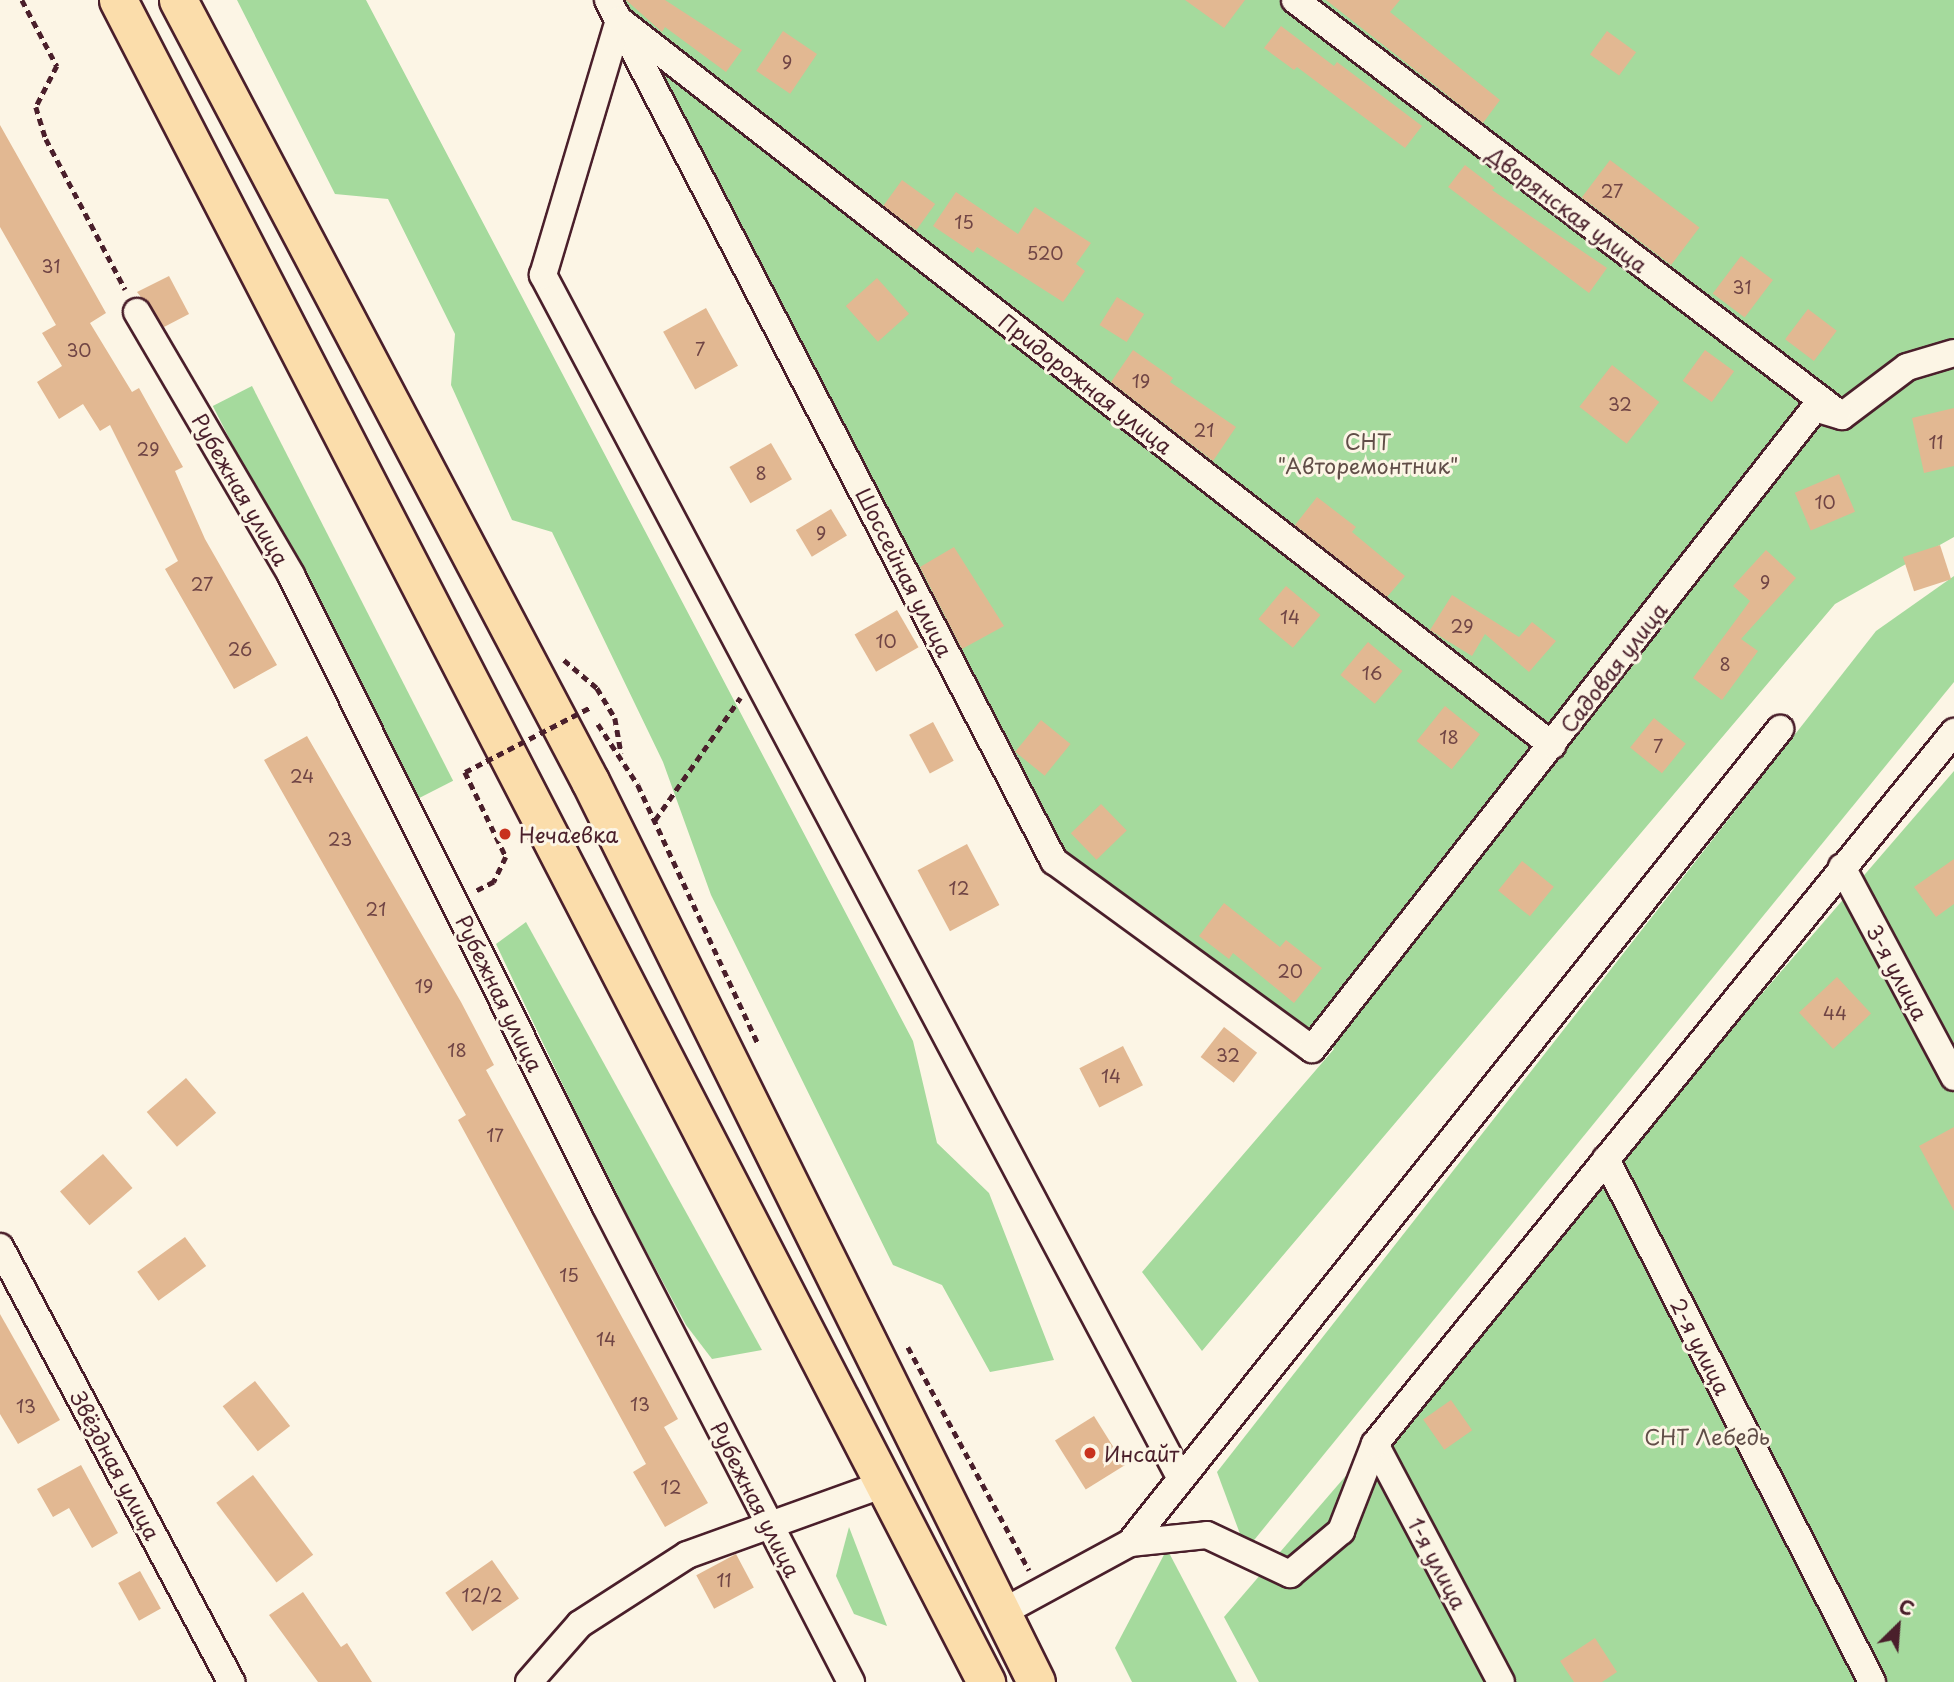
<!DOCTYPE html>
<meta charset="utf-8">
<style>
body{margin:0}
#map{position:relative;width:1954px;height:1682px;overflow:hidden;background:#fcf5e5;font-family:"Playpen Sans",sans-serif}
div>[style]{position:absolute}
.green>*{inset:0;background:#a5da9d;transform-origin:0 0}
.building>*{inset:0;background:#e2b892;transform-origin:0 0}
.path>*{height:4.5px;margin-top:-2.25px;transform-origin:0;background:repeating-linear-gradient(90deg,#4a1f2b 0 7px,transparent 0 12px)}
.roads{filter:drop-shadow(2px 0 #4a1f2b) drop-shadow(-2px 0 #4a1f2b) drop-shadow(0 2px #4a1f2b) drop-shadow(0 -2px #4a1f2b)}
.minor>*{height:26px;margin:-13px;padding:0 13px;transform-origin:13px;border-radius:13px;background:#fcf5e5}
.highway>*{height:37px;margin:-18.5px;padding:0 18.5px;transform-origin:18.5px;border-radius:18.5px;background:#fbddab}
.path-bridge>*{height:4.5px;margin-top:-2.25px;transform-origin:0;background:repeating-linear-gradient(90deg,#4a1f2b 0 7px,transparent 0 12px)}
.dots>*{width:19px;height:19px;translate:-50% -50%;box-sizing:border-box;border:4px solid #fcf5e5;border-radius:50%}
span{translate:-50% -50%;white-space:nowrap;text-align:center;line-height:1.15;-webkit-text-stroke:6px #fcf5e5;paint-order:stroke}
.number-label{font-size:18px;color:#704545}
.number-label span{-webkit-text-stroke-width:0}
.street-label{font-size:21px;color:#4a1f2b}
.park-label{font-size:21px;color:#614e48}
.poi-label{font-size:21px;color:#4a1f2b}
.left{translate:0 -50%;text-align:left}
.north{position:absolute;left:1863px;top:1591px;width:70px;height:70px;-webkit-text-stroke:5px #fcf5e5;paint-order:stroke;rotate:25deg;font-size:19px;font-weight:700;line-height:28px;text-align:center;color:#4a1f2b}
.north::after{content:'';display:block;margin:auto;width:24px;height:32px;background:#4a1f2b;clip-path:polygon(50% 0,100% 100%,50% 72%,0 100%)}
</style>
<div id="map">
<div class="green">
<i style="clip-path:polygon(237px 0,366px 0,913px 1041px,937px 1143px,989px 1193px,1054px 1360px,990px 1372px,942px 1285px,893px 1265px,711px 895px,663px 762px,552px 532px,512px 520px,451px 385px,455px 334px,388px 199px,335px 194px)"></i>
<i style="clip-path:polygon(619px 0,1954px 0,1954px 537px,1835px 604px,1202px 1351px,1142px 1272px,1334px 1049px,1067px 856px)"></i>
<i style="left:252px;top:386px;width:443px;height:44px;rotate:63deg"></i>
<i style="clip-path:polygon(1954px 576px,1954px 682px,1246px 1550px,1217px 1472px,1876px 631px)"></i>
<i style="clip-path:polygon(1954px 771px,1954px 1682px,1259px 1682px,1224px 1617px)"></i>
<i style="clip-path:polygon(526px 922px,762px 1350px,712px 1359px,686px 1325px,606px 1176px,496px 944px)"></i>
<i style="clip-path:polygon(849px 1527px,887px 1626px,854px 1614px,836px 1576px)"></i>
<i style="clip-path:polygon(1167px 1549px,1237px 1682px,1132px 1682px,1115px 1648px)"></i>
</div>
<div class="building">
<i style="clip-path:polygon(626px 0,665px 0,742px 50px,726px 72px,665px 27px,662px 32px)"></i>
<i style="clip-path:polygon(1185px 0,1245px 0,1224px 28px)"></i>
<i style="clip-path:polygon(1326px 0,1400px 0,1390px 12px,1500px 100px,1483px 123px)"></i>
<i style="clip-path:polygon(1281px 26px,1334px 66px,1337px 62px,1422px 126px,1405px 148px,1297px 67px,1294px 70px,1264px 48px)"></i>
<i style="left:783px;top:31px;width:41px;height:48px;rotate:34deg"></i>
<i style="left:1607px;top:31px;width:36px;height:29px;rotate:36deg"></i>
<i style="clip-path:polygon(0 125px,106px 313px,90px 323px,132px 392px,139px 388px,183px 467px,175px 471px,205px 539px,277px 665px,234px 689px,165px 569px,178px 561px,110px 425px,100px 431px,83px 404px,59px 419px,37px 382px,62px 366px,42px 333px,56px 325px,0 227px)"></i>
<i style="left:1610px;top:160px;width:112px;height:47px;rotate:37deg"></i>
<i style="clip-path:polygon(1465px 165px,1495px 188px,1492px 190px,1607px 268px,1589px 293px,1448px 187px)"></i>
<i style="left:902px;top:180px;width:41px;height:32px;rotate:36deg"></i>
<i style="clip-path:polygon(956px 192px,1018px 234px,1035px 207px,1091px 243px,1076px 264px,1085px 271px,1063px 302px,977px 247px,973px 253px,933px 226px)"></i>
<i style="left:1741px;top:256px;width:40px;height:47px;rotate:37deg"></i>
<i style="clip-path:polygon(169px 276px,189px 314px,164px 327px,137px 292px)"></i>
<i style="left:877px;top:278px;width:48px;height:42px;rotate:48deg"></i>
<i style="left:1117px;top:297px;width:32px;height:33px;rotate:32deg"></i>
<i style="left:706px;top:308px;width:66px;height:49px;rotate:61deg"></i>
<i style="left:1808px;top:309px;width:36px;height:38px;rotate:37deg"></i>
<i style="clip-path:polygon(1133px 350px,1173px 378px,1170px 382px,1236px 427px,1213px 461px,1111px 382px)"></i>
<i style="left:1705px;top:350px;width:36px;height:38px;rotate:36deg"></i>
<i style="left:1612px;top:365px;width:60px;height:53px;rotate:38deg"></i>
<i style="clip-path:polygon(1954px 408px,1954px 466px,1924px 473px,1912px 418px)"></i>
<i style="left:771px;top:443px;width:42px;height:48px;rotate:60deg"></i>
<i style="left:1839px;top:474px;width:41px;height:48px;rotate:67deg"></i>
<i style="clip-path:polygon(1317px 497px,1356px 527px,1352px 532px,1405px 576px,1387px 597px,1295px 525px)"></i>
<i style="left:831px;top:509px;width:31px;height:41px;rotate:59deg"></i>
<i style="left:1940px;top:545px;width:36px;height:39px;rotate:72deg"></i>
<i style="clip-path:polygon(954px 547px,1004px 626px,962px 649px,920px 567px)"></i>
<i style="clip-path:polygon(1766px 550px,1796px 578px,1741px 639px,1758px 651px,1722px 700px,1693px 678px,1750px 601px,1733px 586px)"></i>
<i style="left:1286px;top:586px;width:45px;height:43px;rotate:40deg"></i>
<i style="clip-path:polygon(1452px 595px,1519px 637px,1532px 622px,1556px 641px,1529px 672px,1485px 634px,1472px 656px,1430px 630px)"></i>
<i style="left:897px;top:610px;width:43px;height:49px;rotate:60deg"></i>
<i style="left:1368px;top:642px;width:45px;height:43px;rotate:40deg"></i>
<i style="left:1445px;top:706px;width:45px;height:45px;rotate:39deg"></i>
<i style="left:1654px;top:718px;width:41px;height:38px;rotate:39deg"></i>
<i style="left:1041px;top:720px;width:38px;height:41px;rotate:39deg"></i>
<i style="left:933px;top:722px;width:44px;height:27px;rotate:62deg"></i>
<i style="clip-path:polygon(307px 736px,461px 1002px,494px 1065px,486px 1070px,678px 1419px,664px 1427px,708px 1503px,665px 1527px,633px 1472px,646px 1464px,458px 1120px,466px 1115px,264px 760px)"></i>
<i style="left:1101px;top:804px;width:37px;height:42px;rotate:46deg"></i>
<i style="left:967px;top:844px;width:69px;height:56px;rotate:62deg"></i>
<i style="clip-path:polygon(1954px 859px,1954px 904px,1936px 917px,1914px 887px)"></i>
<i style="left:1522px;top:861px;width:41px;height:38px;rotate:39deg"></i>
<i style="clip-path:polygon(1224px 903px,1280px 947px,1286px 940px,1322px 968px,1294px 1003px,1233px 953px,1229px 959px,1199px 936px)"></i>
<i style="left:1837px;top:977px;width:50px;height:52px;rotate:47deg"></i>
<i style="left:1224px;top:1027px;width:42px;height:38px;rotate:38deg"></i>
<i style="left:1123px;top:1046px;width:44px;height:49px;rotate:63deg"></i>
<i style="left:186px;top:1078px;width:46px;height:52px;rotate:49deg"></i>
<i style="clip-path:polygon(1954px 1127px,1954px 1211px,1919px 1146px)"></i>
<i style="left:103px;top:1154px;width:45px;height:57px;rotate:49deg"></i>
<i style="left:185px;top:1237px;width:36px;height:59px;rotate:54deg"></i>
<i style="clip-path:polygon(0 1314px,60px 1420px,18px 1444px,0 1414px)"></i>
<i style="left:255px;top:1381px;width:57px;height:41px;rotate:52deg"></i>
<i style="left:1451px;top:1400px;width:37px;height:34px;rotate:55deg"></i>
<i style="left:1094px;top:1416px;width:58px;height:46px;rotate:58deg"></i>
<i style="clip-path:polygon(81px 1465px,118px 1533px,92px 1548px,69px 1508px,53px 1517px,37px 1489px)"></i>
<i style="left:253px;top:1475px;width:100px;height:46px;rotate:53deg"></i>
<i style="left:736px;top:1554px;width:38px;height:45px;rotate:62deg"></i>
<i style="left:492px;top:1560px;width:47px;height:57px;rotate:55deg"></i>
<i style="left:140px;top:1571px;width:43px;height:25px;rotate:61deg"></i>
<i style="clip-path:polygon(303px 1592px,341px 1647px,347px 1643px,372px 1682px,318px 1682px,269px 1615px)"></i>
<i style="clip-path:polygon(1595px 1638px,1617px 1672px,1602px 1682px,1574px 1682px,1560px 1661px)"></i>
</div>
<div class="path">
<i style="left:22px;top:0;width:75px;rotate:62.1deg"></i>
<i style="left:57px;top:66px;width:46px;rotate:117.1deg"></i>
<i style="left:36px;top:107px;width:34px;rotate:73deg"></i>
<i style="left:46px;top:139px;width:170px;rotate:62.2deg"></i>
<i style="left:564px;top:660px;width:43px;rotate:40.3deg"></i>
<i style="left:597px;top:688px;width:35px;rotate:59deg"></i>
<i style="left:615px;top:718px;width:36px;rotate:80deg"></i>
<i style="left:598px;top:724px;width:73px;rotate:56.7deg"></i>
<i style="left:638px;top:785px;width:285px;rotate:65.1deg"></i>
<i style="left:465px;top:772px;width:94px;rotate:64.2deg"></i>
<i style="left:506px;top:857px;width:28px;rotate:116deg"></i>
<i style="left:494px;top:882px;width:20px;rotate:153deg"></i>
<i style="left:655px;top:820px;width:149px;rotate:-55.1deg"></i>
<i style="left:908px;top:1347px;width:254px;rotate:61.5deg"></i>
</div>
<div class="roads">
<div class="minor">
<i style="left:608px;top:0;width:970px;rotate:62.62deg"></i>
<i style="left:1054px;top:861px;width:319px;rotate:36.1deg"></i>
<i style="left:1312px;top:1049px;width:815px;rotate:-51.88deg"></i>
<i style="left:1815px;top:408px;width:28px;rotate:17deg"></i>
<i style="left:1842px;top:416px;width:81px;rotate:-37deg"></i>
<i style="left:1907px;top:367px;width:49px;rotate:-16.6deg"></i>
<i style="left:1295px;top:0;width:681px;rotate:37.24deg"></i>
<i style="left:137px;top:312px;width:305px;rotate:59.6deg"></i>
<i style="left:291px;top:575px;width:704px;rotate:63.51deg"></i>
<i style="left:605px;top:1205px;width:537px;rotate:62.72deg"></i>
<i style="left:1842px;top:867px;width:238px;rotate:61.9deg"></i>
<i style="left:1606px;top:1159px;width:587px;rotate:63.04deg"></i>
<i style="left:0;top:1247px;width:493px;rotate:62deg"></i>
<i style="left:1375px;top:1444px;width:269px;rotate:62.1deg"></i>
<i style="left:1181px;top:1479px;width:1363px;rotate:-117.92deg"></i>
<i style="left:543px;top:275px;width:266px;rotate:-73.4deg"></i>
<i style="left:619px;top:20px;width:1182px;rotate:37.85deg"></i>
<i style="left:1130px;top:1543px;width:1042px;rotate:-51.39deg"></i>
<i style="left:1001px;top:1613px;width:147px;rotate:-28.5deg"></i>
<i style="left:1130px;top:1543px;width:77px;rotate:-5.9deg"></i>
<i style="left:1207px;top:1535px;width:92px;rotate:25.2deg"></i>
<i style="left:1290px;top:1574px;width:67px;rotate:-40.1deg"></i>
<i style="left:1341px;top:1531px;width:93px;rotate:-68.7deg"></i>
<i style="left:1375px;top:1444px;width:918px;rotate:-50.88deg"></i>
<i style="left:529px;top:1682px;width:77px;rotate:-48.7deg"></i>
<i style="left:580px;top:1624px;width:127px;rotate:-32.8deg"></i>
<i style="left:687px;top:1555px;width:209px;rotate:-19.8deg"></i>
</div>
<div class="highway">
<i style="left:118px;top:0;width:1893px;rotate:62.7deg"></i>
<i style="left:178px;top:0;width:883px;rotate:62.19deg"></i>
<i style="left:590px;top:781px;width:1005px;rotate:63.66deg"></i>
</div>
</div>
<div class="path-bridge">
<i style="left:465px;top:772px;width:140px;rotate:-27.3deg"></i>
</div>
<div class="dots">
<i style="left:505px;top:834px;background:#c8321e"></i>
<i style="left:1090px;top:1453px;background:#c8321e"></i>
</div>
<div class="number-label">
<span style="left:787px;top:62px">9</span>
<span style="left:1612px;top:191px">27</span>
<span style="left:964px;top:222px">15</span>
<span style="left:1045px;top:253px">520</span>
<span style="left:51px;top:266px">31</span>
<span style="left:1742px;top:287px">31</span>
<span style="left:700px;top:349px">7</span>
<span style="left:79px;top:350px">30</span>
<span style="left:1141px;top:381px">19</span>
<span style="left:1620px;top:404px">32</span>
<span style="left:1204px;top:430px">21</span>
<span style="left:1936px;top:442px">11</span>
<span style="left:148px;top:449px">29</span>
<span style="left:761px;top:473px">8</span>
<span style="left:1825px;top:502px">10</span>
<span style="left:821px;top:533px">9</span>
<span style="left:1765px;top:582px">9</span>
<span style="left:202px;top:584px">27</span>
<span style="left:1290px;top:617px">14</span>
<span style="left:1462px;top:626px">29</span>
<span style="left:886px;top:641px">10</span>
<span style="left:240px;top:649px">26</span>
<span style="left:1725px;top:664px">8</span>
<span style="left:1372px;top:673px">16</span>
<span style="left:1449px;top:737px">18</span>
<span style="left:1658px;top:746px">7</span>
<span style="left:302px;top:776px">24</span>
<span style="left:340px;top:839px">23</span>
<span style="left:959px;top:888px">12</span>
<span style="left:376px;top:909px">21</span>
<span style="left:1290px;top:971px">20</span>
<span style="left:424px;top:986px">19</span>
<span style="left:1835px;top:1013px">44</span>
<span style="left:457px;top:1050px">18</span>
<span style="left:1228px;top:1055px">32</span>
<span style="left:1111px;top:1076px">14</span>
<span style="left:495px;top:1135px">17</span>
<span style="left:569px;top:1275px">15</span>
<span style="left:606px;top:1339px">14</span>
<span style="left:640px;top:1404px">13</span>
<span style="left:26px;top:1406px">13</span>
<span style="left:671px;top:1487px">12</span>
<span style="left:724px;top:1580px">11</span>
<span style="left:482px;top:1595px">12/2</span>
</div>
<div class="street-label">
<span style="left:1568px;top:209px;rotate:37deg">Дворянская улица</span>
<span style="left:1086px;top:383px;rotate:38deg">Придорожная улица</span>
<span style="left:241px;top:489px;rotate:60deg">Рубежная улица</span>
<span style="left:905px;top:572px;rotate:63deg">Шоссейная улица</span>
<span style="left:1613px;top:667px;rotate:-52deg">Садовая улица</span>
<span style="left:1898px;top:972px;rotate:62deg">3-я улица</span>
<span style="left:500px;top:993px;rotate:64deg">Рубежная улица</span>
<span style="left:1701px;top:1346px;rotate:63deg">2-я улица</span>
<span style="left:116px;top:1465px;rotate:62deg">Звёздная улица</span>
<span style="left:756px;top:1499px;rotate:63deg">Рубежная улица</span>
<span style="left:1438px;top:1563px;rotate:62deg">1-я улица</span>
</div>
<div class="park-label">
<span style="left:1368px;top:453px">СНТ<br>"Авторемонтник"</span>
<span style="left:1707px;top:1436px">СНТ Лебедь</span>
</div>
<div class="poi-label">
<span class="left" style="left:519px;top:834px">Нечаевка</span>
<span class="left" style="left:1104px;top:1453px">Инсайт</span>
</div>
<div class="north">С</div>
</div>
